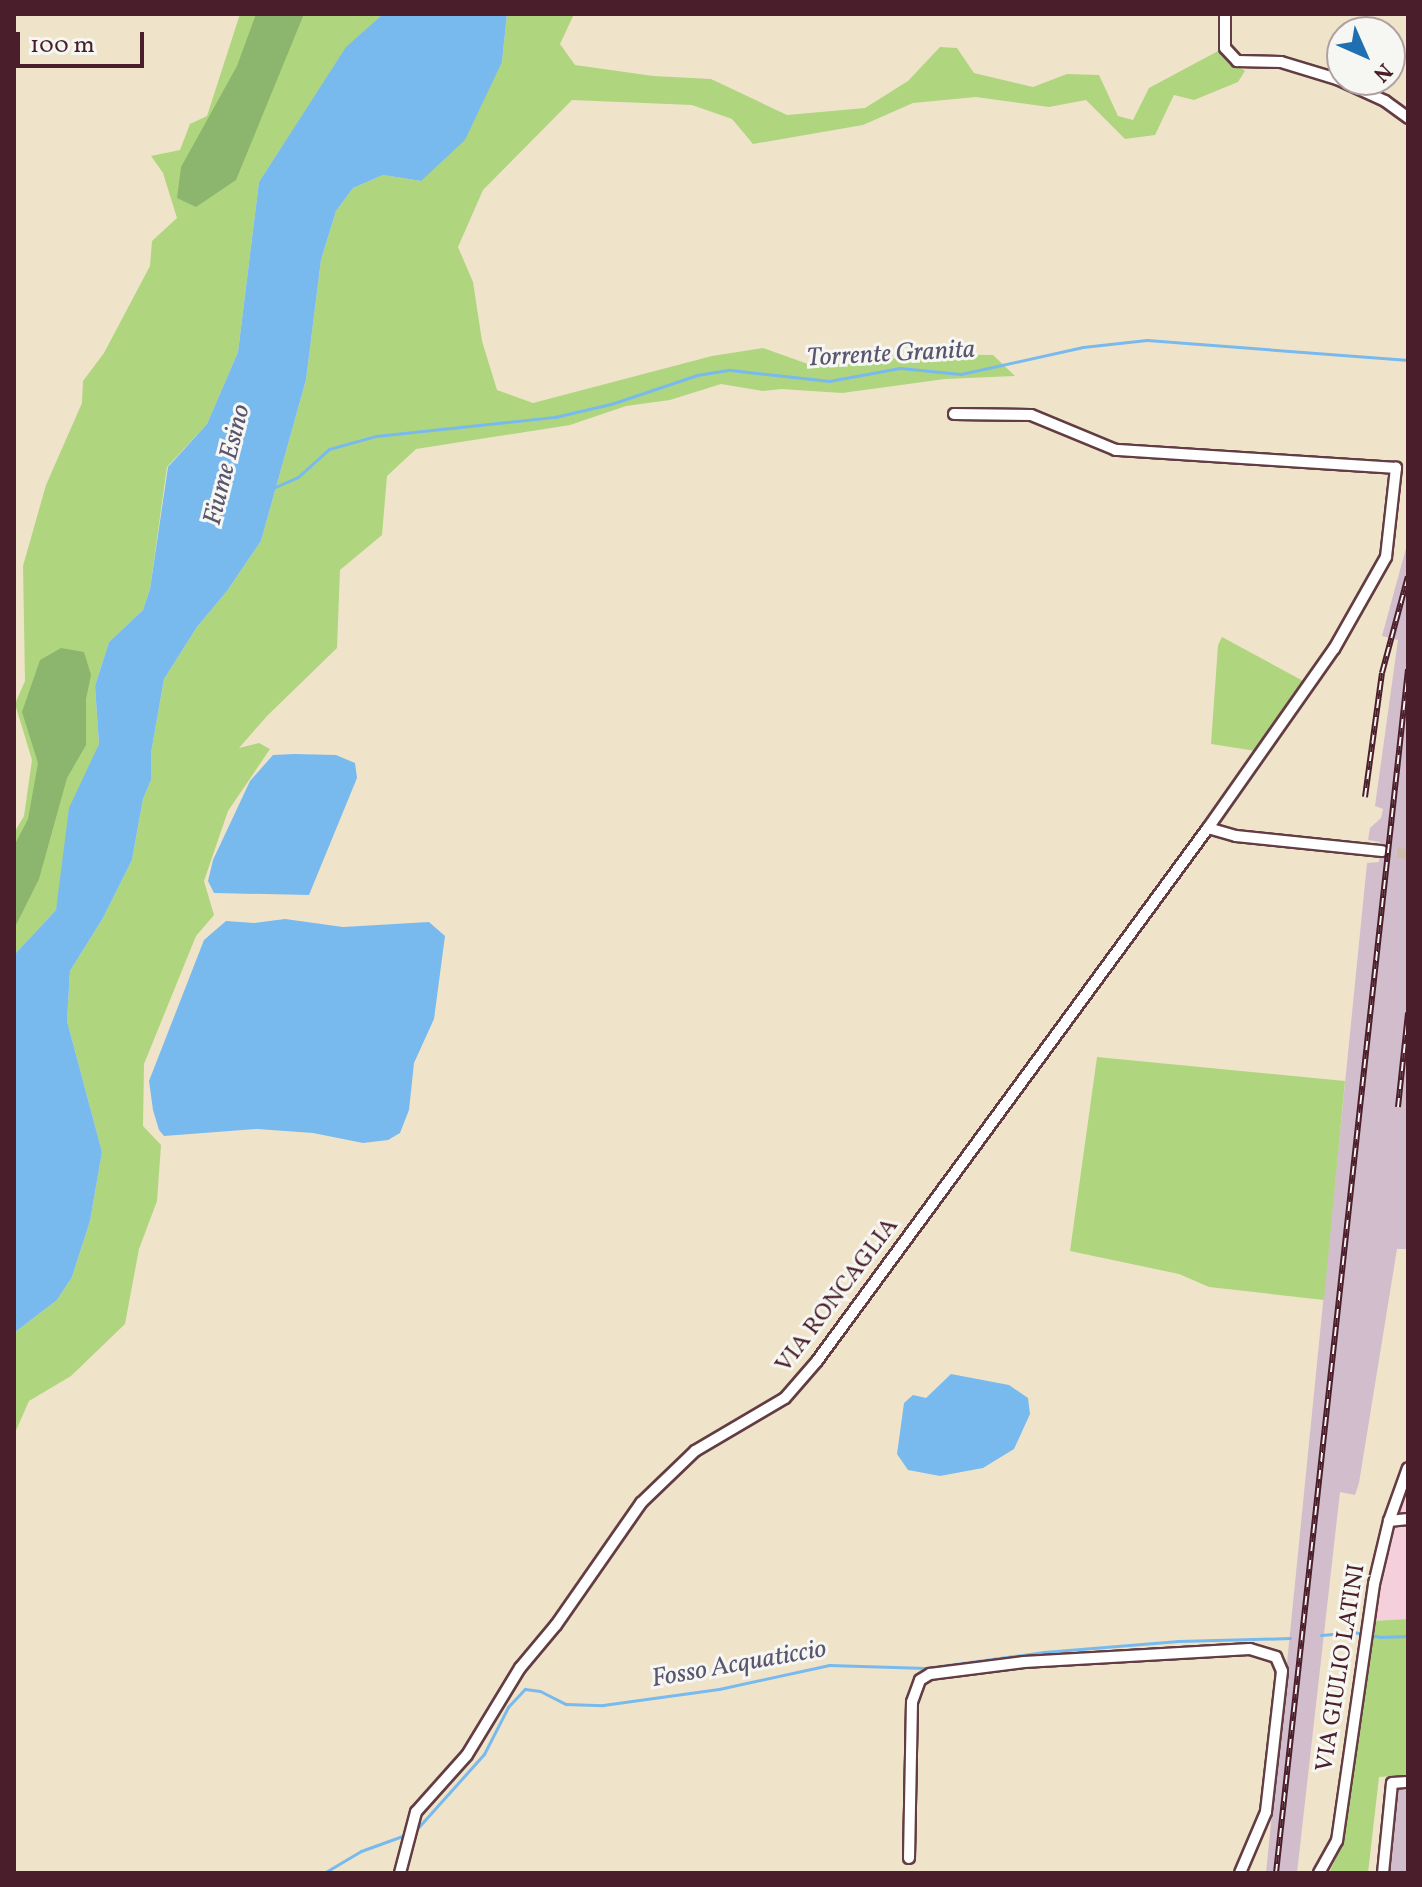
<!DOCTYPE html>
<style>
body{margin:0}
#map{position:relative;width:1422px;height:1887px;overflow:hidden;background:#efe4ca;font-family:Vollkorn,serif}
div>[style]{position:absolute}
.built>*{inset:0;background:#f5cfdb}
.industrial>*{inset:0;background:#d1bdcc}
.green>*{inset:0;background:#b0d57f}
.forest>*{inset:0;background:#8cb66e}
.water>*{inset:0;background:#79baee}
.stream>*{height:3px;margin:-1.5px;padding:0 1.5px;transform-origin:1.5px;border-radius:1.5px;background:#79baee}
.minor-tunnel>*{height:10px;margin-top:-5px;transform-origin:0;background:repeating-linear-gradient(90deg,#cebdaa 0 10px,transparent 0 15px)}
.roads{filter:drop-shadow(2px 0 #633d43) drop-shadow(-2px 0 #633d43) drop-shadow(0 2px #633d43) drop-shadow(0 -2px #633d43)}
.minor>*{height:10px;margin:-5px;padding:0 5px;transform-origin:5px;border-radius:5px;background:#fff}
.rail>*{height:6px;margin-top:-3px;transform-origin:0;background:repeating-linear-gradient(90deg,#f6f6f2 0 9px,#4a1f2b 0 18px);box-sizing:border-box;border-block:2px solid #4a1f2b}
span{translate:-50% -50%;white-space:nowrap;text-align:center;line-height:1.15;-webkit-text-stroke:6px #f6f6f2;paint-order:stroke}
.street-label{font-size:24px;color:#4a1f2b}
.water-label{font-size:26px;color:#5a556f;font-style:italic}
.frame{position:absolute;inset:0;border:16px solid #4a1f2b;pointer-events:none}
.north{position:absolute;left:1326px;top:16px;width:80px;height:80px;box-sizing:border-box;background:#f6f6f2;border:2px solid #b1a0a2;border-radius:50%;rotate:135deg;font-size:22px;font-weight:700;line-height:32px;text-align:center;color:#4a1f2b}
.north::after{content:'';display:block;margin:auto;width:28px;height:36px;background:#1f6fb2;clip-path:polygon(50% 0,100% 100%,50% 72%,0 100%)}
.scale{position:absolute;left:16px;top:32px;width:128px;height:36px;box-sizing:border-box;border:4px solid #4a1f2b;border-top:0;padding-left:10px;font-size:24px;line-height:28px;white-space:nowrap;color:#4a1f2b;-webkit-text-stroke:6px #f6f6f2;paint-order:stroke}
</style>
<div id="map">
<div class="built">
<i style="clip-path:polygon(1408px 1468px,1408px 1619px,1368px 1621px)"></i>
</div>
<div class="industrial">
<i style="clip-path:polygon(1408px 541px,1408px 1249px,1397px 1249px,1359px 1483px,1355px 1495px,1340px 1492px,1297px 1873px,1266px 1873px,1367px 863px,1379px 862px,1380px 842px,1368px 840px,1370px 828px,1381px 818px,1383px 809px,1375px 806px,1398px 640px,1382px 636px)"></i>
<i style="clip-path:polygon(1408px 1782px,1408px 1873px,1379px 1873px,1392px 1783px)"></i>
</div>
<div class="green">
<i style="clip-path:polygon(240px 14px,383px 14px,346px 48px,259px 182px,238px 352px,207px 424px,167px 467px,150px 589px,143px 610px,109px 642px,95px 686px,99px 744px,88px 773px,56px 910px,14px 955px,14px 833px,24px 816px,32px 760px,15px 704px,25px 681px,23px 566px,46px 485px,82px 403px,83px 381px,104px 353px,150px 266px,152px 241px,177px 218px,163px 173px,151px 156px,180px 150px,190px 124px,207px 116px)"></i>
<i style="clip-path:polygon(507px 14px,574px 14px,560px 44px,575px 65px,653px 76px,711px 79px,787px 115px,865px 108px,908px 81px,940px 47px,957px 48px,974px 73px,1033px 87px,1067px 74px,1099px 75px,1118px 116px,1133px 120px,1149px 88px,1220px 50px,1245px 71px,1238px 82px,1194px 100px,1174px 95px,1155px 135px,1125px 139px,1086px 100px,1049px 107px,976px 97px,913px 103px,863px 125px,753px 144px,732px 119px,692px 105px,572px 100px,483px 190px,458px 247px,473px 282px,482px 341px,497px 390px,533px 403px,712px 356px,763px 348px,808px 364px,867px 364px,915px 354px,993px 355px,1015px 376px,945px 379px,842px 393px,781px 389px,763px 391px,721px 384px,670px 400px,626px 406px,570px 425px,416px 449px,387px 476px,382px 535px,340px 570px,337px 648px,267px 716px,239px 748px,259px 743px,270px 749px,228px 811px,204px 881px,214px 915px,196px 936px,144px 1064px,143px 1126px,161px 1145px,157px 1201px,139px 1249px,125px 1324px,71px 1376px,29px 1401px,14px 1435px,14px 1333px,57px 1300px,72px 1277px,90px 1221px,102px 1152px,67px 1021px,70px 971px,103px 918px,132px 860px,143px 799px,151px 780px,151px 753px,164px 679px,197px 627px,227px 591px,261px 541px,306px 380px,321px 260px,336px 211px,353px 188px,383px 175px,421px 181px,502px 62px)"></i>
<i style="clip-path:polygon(1222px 637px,1305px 682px,1256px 751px,1211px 744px,1218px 645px)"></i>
<i style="clip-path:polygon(1097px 1057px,1345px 1081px,1324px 1300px,1209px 1287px,1179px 1274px,1070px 1251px)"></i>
<i style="clip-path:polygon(1408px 1619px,1408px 1775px,1379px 1777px,1368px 1873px,1329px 1873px,1339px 1852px,1347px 1818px,1372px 1621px)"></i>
</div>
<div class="forest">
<i style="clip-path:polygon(256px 14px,304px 14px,236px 180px,196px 207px,177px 198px,181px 167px,237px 66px)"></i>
<i style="clip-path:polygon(61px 648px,84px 652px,91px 675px,86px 699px,86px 745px,67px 778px,39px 879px,14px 929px,14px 846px,28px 819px,38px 763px,22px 712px,40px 660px)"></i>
</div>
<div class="water">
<i style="clip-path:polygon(383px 14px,507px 14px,502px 62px,465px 140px,421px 181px,383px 175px,353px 188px,336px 211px,321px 260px,306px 380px,261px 541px,227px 591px,197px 627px,164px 679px,151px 753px,151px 780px,143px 799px,132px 860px,103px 918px,70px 971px,67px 1021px,102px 1152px,90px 1221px,72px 1277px,57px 1300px,14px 1333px,14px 955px,56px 910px,69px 808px,99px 744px,95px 686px,109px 642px,143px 610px,150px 589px,168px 467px,207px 424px,238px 352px,259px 182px,346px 47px)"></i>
<i style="clip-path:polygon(294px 754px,336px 755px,355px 763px,357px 778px,309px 895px,214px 893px,208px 881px,213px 860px,250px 781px,273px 755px)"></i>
<i style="clip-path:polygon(285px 919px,343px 927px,429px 922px,445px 936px,434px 1019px,414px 1063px,409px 1110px,400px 1133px,388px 1140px,363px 1143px,313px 1133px,257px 1129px,164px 1136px,159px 1130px,153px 1110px,149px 1081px,204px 940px,226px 921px,254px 923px)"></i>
<i style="clip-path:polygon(951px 1374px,1009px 1385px,1028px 1398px,1030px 1414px,1014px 1449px,983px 1468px,940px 1476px,908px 1470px,897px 1454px,904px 1403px,913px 1395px,926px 1398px)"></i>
</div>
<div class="stream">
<i style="left:273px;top:488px;width:27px;rotate:-24deg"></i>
<i style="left:298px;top:477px;width:42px;rotate:-42.1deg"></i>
<i style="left:329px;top:449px;width:49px;rotate:-15.5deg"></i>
<i style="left:376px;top:436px;width:180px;rotate:-6.1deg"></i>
<i style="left:555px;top:417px;width:57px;rotate:-13.1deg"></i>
<i style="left:611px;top:404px;width:91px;rotate:-18.6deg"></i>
<i style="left:697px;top:375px;width:33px;rotate:-9deg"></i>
<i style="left:730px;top:370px;width:100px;rotate:6.3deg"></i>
<i style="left:829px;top:381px;width:72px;rotate:-10.4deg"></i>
<i style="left:900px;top:368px;width:61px;rotate:5.6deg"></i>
<i style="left:961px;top:374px;width:125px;rotate:-12.5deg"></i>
<i style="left:1083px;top:347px;width:64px;rotate:-6.2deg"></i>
<i style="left:1147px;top:340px;width:262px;rotate:4.4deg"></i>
<i style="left:1321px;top:1635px;width:32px;rotate:-5deg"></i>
<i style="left:1353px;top:1632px;width:27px;rotate:10deg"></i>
<i style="left:1380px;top:1637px;width:28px;rotate:-2deg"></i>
<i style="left:415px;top:1831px;width:103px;rotate:-48.1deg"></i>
<i style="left:484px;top:1754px;width:53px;rotate:-62.9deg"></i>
<i style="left:508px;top:1707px;width:25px;rotate:-47deg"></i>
<i style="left:525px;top:1689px;width:15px;rotate:8deg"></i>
<i style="left:540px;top:1691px;width:29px;rotate:27deg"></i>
<i style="left:566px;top:1704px;width:37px;rotate:2deg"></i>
<i style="left:603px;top:1705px;width:117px;rotate:-7.9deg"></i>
<i style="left:719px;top:1689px;width:113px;rotate:-12.3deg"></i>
<i style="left:829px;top:1665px;width:97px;rotate:1.8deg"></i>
<i style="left:926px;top:1668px;width:119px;rotate:-7.7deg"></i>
<i style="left:1044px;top:1652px;width:135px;rotate:-4.7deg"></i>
<i style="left:1179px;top:1641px;width:111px;rotate:-1.5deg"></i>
<i style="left:324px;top:1873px;width:43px;rotate:-30.7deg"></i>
<i style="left:361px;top:1851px;width:50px;rotate:-19.9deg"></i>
</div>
<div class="minor-tunnel">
<i style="left:1382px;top:851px;width:26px;rotate:7deg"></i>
</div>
<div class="roads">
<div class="minor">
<i style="left:1225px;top:14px;width:34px;rotate:90deg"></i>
<i style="left:1225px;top:48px;width:18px;rotate:47deg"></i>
<i style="left:1237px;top:61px;width:44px;rotate:1.3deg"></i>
<i style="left:1281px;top:62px;width:59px;rotate:16.9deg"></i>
<i style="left:1337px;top:79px;width:53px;rotate:24.6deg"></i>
<i style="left:1385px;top:101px;width:29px;rotate:36deg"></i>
<i style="left:1208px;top:828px;width:29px;rotate:16deg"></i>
<i style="left:1236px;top:836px;width:147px;rotate:5.9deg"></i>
<i style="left:1389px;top:1521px;width:19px;rotate:-6deg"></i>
<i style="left:909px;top:1858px;width:156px;rotate:-88.9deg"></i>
<i style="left:912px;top:1702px;width:23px;rotate:-70deg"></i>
<i style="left:920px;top:1680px;width:12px;rotate:-31deg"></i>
<i style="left:930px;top:1674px;width:95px;rotate:-7.3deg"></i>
<i style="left:1024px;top:1662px;width:226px;rotate:-3.3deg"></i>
<i style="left:1250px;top:1649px;width:27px;rotate:17deg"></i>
<i style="left:1276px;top:1657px;width:15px;rotate:67deg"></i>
<i style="left:1282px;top:1671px;width:142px;rotate:96.5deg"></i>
<i style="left:1266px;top:1812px;width:66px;rotate:113.1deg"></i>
<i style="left:400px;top:1873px;width:63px;rotate:-75.3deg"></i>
<i style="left:416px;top:1812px;width:76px;rotate:-48.2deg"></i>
<i style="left:467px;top:1755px;width:102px;rotate:-58.7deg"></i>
<i style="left:520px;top:1668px;width:56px;rotate:-50.1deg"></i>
<i style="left:556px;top:1625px;width:149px;rotate:-55.1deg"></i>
<i style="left:641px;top:1503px;width:75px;rotate:-43.9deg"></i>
<i style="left:695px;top:1451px;width:104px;rotate:-30.5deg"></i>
<i style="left:785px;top:1398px;width:49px;rotate:-49.1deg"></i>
<i style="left:817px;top:1361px;width:661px;rotate:-53.74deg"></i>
<i style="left:1208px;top:828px;width:219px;rotate:-54.9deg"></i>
<i style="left:1334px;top:649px;width:106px;rotate:-60.5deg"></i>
<i style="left:1386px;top:557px;width:90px;rotate:-83.6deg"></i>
<i style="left:1396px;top:468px;width:281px;rotate:-176.3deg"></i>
<i style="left:1116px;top:450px;width:92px;rotate:-157.6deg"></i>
<i style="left:1031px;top:415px;width:77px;rotate:-179.3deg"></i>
<i style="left:1319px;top:1873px;width:37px;rotate:-61deg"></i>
<i style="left:1337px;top:1841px;width:260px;rotate:-81.8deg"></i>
<i style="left:1374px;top:1584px;width:65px;rotate:-76.6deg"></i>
<i style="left:1389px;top:1521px;width:56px;rotate:-70.3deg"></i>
<i style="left:1383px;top:1873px;width:90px;rotate:-84.3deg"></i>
<i style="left:1392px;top:1783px;width:16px;rotate:-4deg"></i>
</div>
</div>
<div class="rail">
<i style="left:1365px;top:797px;width:125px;rotate:-82.2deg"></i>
<i style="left:1382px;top:673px;width:100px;rotate:-75deg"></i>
<i style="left:1398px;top:1107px;width:95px;rotate:-83.9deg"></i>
<i style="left:1276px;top:1873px;width:1211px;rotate:-83.74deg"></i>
</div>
<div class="street-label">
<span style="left:838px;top:1296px;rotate:-53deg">VIA RONCAGLIA</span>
<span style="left:1342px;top:1668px;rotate:-81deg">VIA GIULIO LATINI</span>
</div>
<div class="water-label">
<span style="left:891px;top:355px;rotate:-3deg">Torrente Granita</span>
<span style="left:228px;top:465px;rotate:-76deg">Fiume Esino</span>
<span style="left:739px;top:1665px;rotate:-10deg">Fosso Acquaticcio</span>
</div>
<div class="frame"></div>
<div class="north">N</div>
<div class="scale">100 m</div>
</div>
